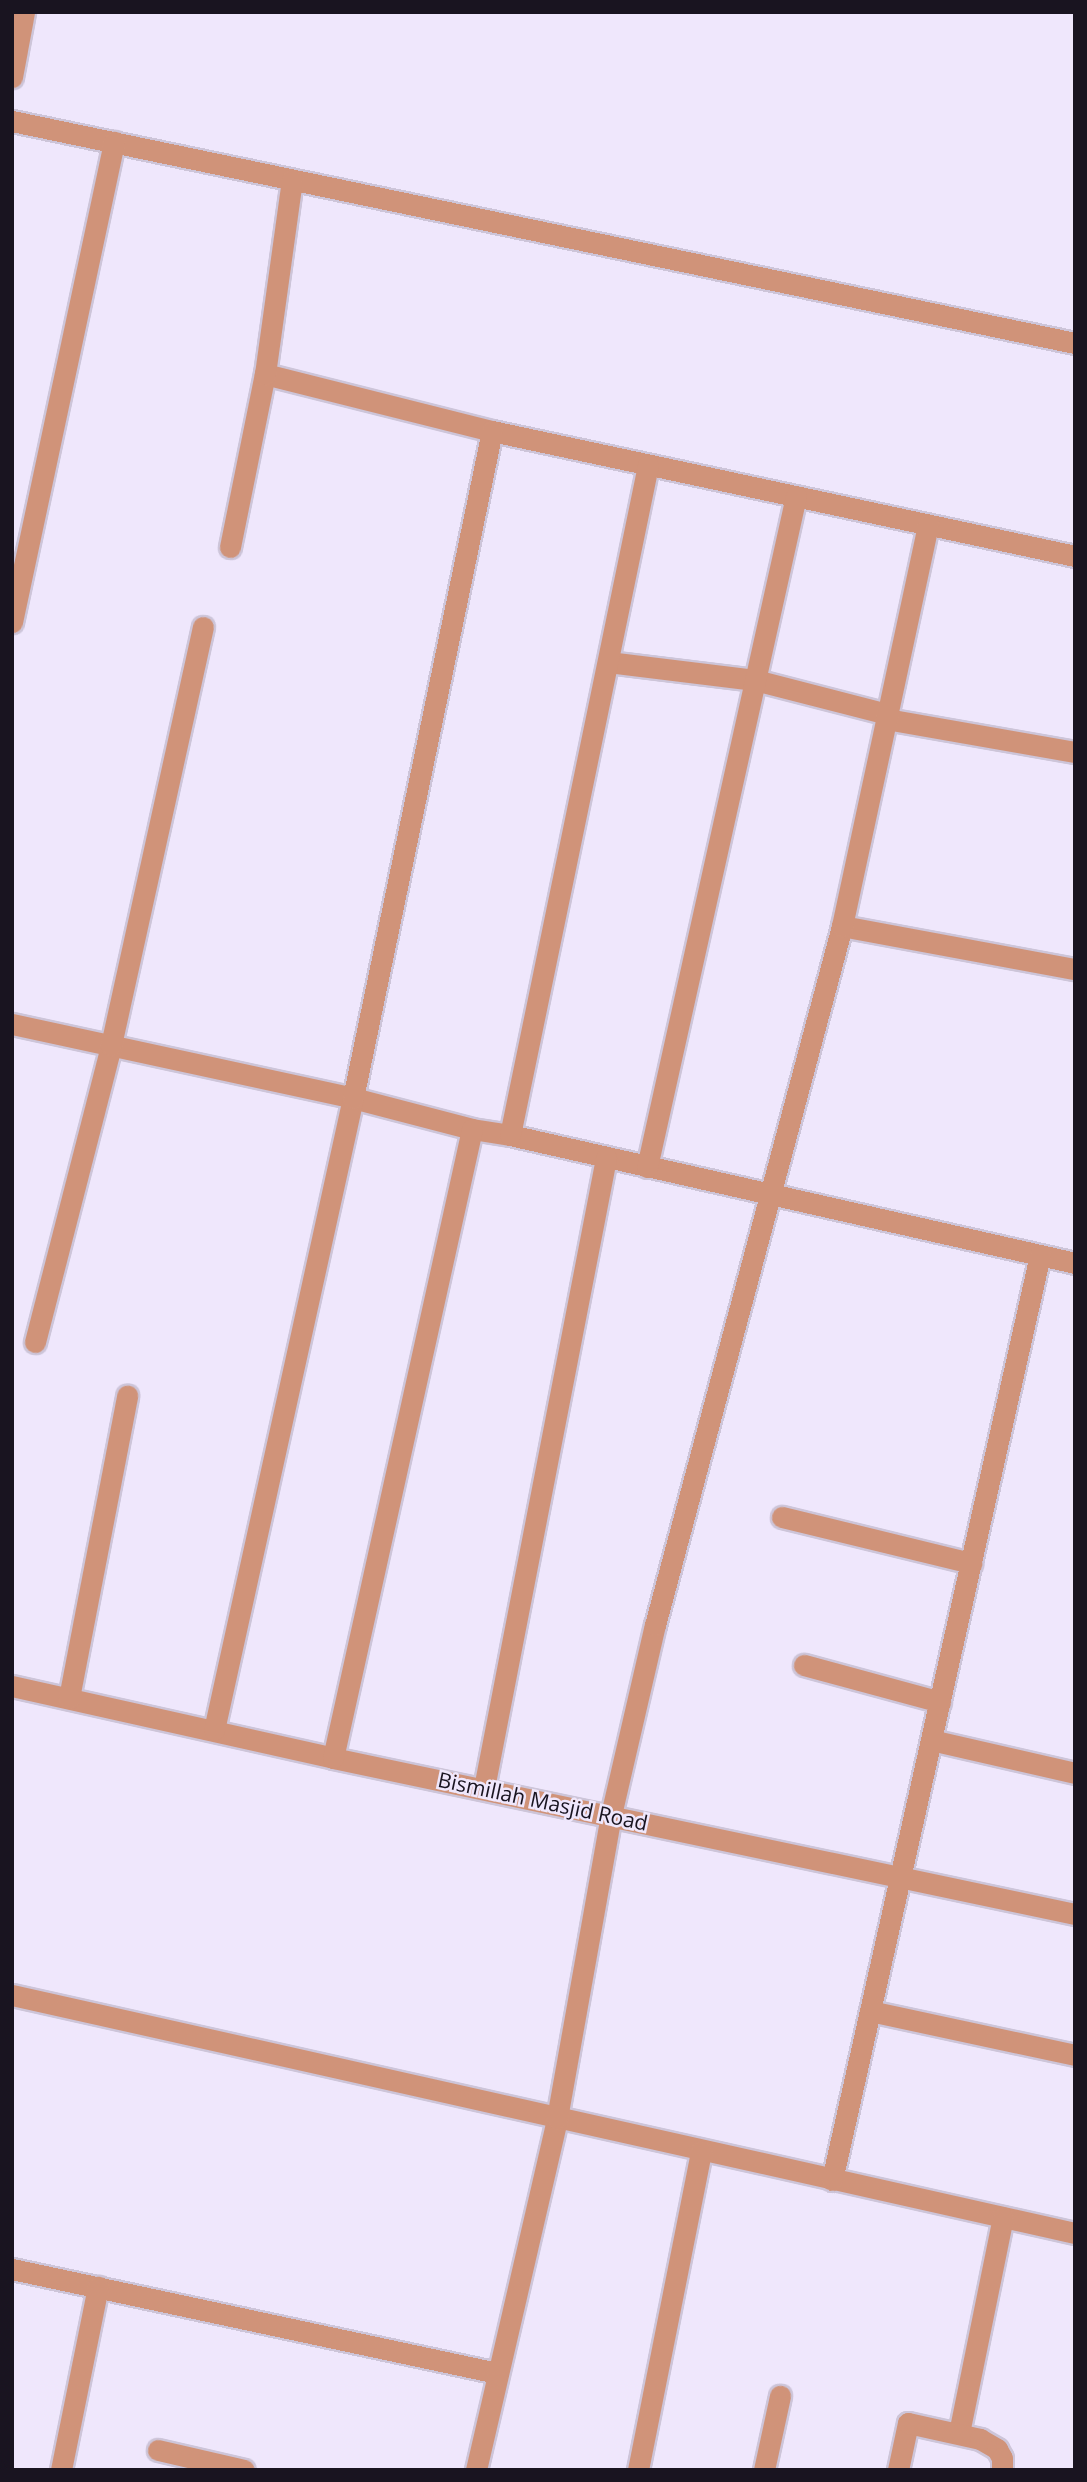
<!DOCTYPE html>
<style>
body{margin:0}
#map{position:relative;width:1087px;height:2482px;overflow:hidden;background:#efe7fc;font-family:"Open Sans",sans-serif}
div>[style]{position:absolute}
.roads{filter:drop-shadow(2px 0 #cdc5d9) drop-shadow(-2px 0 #cdc5d9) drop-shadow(0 2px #cdc5d9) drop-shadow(0 -2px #cdc5d9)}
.minor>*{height:21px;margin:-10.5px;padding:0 10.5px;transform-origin:10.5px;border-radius:10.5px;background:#d09379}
span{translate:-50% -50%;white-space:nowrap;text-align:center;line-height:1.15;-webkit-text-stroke:5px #efe7fc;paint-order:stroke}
.street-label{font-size:21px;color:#191420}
.frame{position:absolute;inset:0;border:14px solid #191420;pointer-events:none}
</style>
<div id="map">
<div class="roads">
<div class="minor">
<i style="left:12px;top:77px;width:66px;rotate:-79.5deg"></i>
<i style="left:12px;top:121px;width:1086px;rotate:11.8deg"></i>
<i style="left:265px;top:374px;width:234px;rotate:14.1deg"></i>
<i style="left:492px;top:431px;width:596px;rotate:12.1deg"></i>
<i style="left:230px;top:547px;width:177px;rotate:-78.6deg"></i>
<i style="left:265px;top:374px;width:196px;rotate:-82.1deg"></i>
<i style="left:12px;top:622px;width:491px;rotate:-78deg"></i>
<i style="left:608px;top:662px;width:148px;rotate:7deg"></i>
<i style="left:755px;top:680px;width:136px;rotate:14.4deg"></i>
<i style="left:886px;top:719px;width:192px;rotate:9.9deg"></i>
<i style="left:842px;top:926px;width:237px;rotate:10.5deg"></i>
<i style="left:12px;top:1024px;width:349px;rotate:12.2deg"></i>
<i style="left:353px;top:1098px;width:123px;rotate:14.6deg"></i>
<i style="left:472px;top:1129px;width:38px;rotate:9deg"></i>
<i style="left:510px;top:1135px;width:579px;rotate:12.76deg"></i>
<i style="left:510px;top:1135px;width:684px;rotate:-78.36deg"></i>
<i style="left:647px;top:1167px;width:687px;rotate:-77.48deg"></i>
<i style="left:35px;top:1342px;width:307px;rotate:-75.6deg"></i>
<i style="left:111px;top:1045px;width:428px;rotate:-77.6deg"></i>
<i style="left:782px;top:1517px;width:195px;rotate:13.7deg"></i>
<i style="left:804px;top:1665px;width:141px;rotate:15.2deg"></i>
<i style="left:12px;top:1686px;width:329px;rotate:12.6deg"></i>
<i style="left:333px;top:1758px;width:758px;rotate:11.87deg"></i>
<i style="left:69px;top:1698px;width:308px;rotate:-79.1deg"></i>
<i style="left:214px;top:1730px;width:647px;rotate:-77.6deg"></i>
<i style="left:353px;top:1098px;width:681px;rotate:-78.23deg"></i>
<i style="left:931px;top:1740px;width:148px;rotate:12.9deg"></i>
<i style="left:333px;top:1758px;width:644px;rotate:-77.54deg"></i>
<i style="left:484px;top:1788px;width:642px;rotate:-79.04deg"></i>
<i style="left:12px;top:1995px;width:1089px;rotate:12.62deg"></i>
<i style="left:870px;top:2011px;width:210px;rotate:12.1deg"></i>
<i style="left:832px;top:2180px;width:948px;rotate:-77.33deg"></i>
<i style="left:12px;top:2269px;width:497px;rotate:12.1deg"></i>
<i style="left:959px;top:2433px;width:220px;rotate:-78.5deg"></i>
<i style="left:158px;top:2450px;width:88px;rotate:13.1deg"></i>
<i style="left:61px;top:2470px;width:187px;rotate:-78.6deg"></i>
<i style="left:476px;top:2470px;width:361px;rotate:-77deg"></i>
<i style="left:557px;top:2118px;width:308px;rotate:-79.9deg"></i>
<i style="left:611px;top:1815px;width:195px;rotate:-77deg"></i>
<i style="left:655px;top:1625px;width:724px;rotate:-75.02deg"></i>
<i style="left:842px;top:926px;width:410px;rotate:-77.9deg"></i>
<i style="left:638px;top:2470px;width:325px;rotate:-78.8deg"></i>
<i style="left:764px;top:2470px;width:76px;rotate:-77.8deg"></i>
<i style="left:898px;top:2470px;width:48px;rotate:-78deg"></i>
<i style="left:908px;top:2423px;width:74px;rotate:12.5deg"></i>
<i style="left:980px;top:2439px;width:20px;rotate:30deg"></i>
<i style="left:997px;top:2449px;width:10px;rotate:61deg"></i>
<i style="left:1002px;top:2458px;width:12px;rotate:90deg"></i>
</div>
</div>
<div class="street-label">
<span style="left:543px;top:1801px;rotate:12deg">Bismillah Masjid Road</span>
</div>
<div class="frame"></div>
</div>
